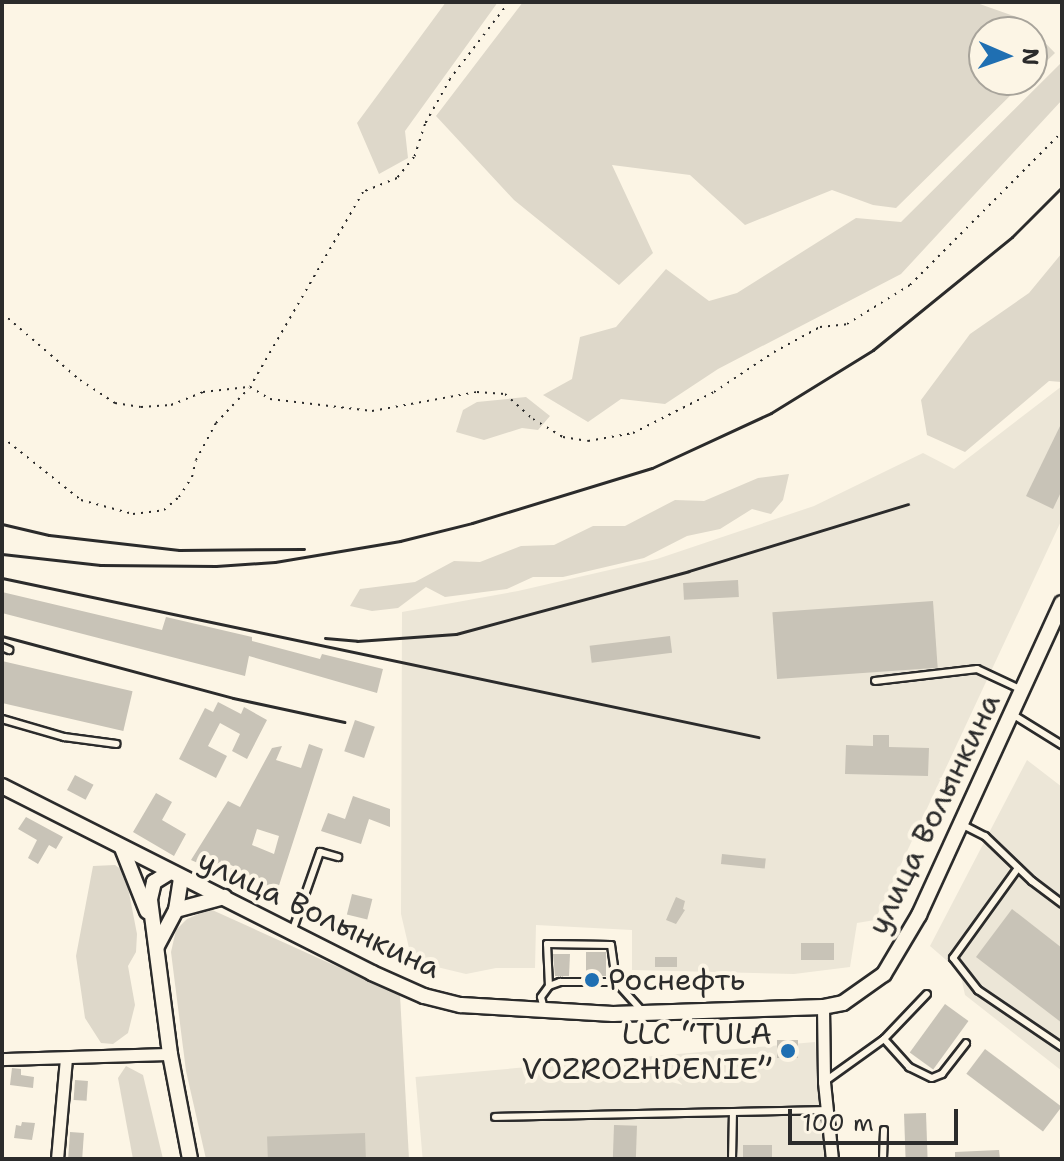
<!DOCTYPE html>
<meta charset="utf-8">
<style>
body{margin:0}
#map{position:relative;width:1064px;height:1161px;overflow:hidden;background:#fcf5e5;font-family:"Shantell Sans",sans-serif}
div>[style]{position:absolute}
.built>*{inset:0;background:#ece6d7;transform-origin:0 0}
.green>*{inset:0;background:#ded8ca}
.building>*{inset:0;background:#c8c3b7;transform-origin:0 0}
.path>*{height:2px;margin-top:-1px;transform-origin:0;background:repeating-linear-gradient(90deg,#2b2b2b 0 2px,transparent 0 8px)}
.roads{filter:drop-shadow(2px 0 #2b2b2b) drop-shadow(-2px 0 #2b2b2b) drop-shadow(0 2px #2b2b2b) drop-shadow(0 -2px #2b2b2b)}
.service>*{height:6px;margin:-3px;padding:0 3px;transform-origin:3px;border-radius:3px;background:#fcf5e5}
.minor>*{height:11px;margin:-5.5px;padding:0 5.5px;transform-origin:5.5px;border-radius:5.5px;background:#fcf5e5}
.tertiary>*{height:14px;margin:-7px;padding:0 7px;transform-origin:7px;border-radius:7px;background:#fcf5e5}
.rail>*{height:3px;margin:-1.5px;padding:0 1.5px;transform-origin:1.5px;border-radius:1.5px;background:#2b2b2b}
.dots>*{width:22px;height:22px;translate:-50% -50%;box-sizing:border-box;border:4px solid #fcf5e5;border-radius:50%}
span{translate:-50% -50%;white-space:nowrap;text-align:center;line-height:1.15;-webkit-text-stroke:8px #fcf5e5;paint-order:stroke}
.street-label{font-size:30px;color:#2b2b2b}
.poi-label{font-size:30px;color:#2b2b2b}
.left{translate:0 -50%;text-align:left}
.right{translate:-100% -50%;text-align:right}
.frame{position:absolute;inset:0;border:4px solid #2b2b2b;pointer-events:none}
.north{position:absolute;left:968px;top:16px;width:80px;height:80px;box-sizing:border-box;background:#fcf5e5;border:2px solid #a8a49b;border-radius:50%;rotate:92deg;font-size:22px;font-weight:700;line-height:32px;text-align:center;color:#2b2b2b}
.north::after{content:'';display:block;margin:auto;width:28px;height:36px;background:#1f6fb2;clip-path:polygon(50% 0,100% 100%,50% 72%,0 100%)}
.scale{position:absolute;left:788px;top:1109px;width:170px;height:36px;box-sizing:border-box;border:4px solid #2b2b2b;border-top:0;padding-left:10px;font-size:24px;line-height:28px;white-space:nowrap;color:#2b2b2b;-webkit-text-stroke:6px #fcf5e5;paint-order:stroke}
</style>
<div id="map">
<div class="built">
<i style="clip-path:polygon(1062px 386px,1062px 519px,875px 920px,857px 923px,850px 967px,794px 974px,632px 970px,632px 930px,536px 925px,535px 968px,496px 968px,466px 974px,412px 961px,401px 914px,402px 612px,518px 591px,657px 559px,814px 506px,923px 453px,954px 469px)"></i>
<i style="clip-path:polygon(1027px 760px,1062px 787px,1062px 1071px,965px 995px,960px 972px,930px 946px)"></i>
<i style="left:815px;top:1042px;width:118px;height:401px;rotate:85deg"></i>
</div>
<div class="green">
<i style="clip-path:polygon(446px 2px,498px 2px,405px 131px,408px 158px,379px 174px,357px 123px)"></i>
<i style="clip-path:polygon(523px 2px,974px 2px,1022px 19px,1055px 53px,1032px 75px,1032px 32px,984px 32px,984px 80px,1026px 80px,896px 208px,873px 205px,832px 190px,745px 225px,690px 175px,612px 165px,653px 253px,619px 285px,514px 200px,436px 116px)"></i>
<i style="clip-path:polygon(1062px 62px,1062px 100px,901px 274px,718px 369px,665px 404px,621px 399px,588px 422px,543px 395px,572px 379px,580px 337px,616px 327px,666px 269px,709px 301px,737px 293px,856px 218px,901px 222px)"></i>
<i style="clip-path:polygon(1062px 253px,1062px 382px,1049px 381px,965px 452px,927px 435px,921px 400px,970px 334px,1029px 293px)"></i>
<i style="clip-path:polygon(526px 397px,550px 416px,538px 430px,522px 428px,484px 440px,456px 432px,463px 410px,477px 402px)"></i>
<i style="clip-path:polygon(789px 474px,783px 500px,771px 514px,752px 509px,720px 529px,687px 536px,644px 558px,563px 577px,533px 577px,507px 589px,445px 597px,426px 587px,398px 608px,372px 611px,350px 606px,360px 589px,415px 582px,454px 561px,480px 562px,521px 546px,554px 545px,593px 526px,625px 526px,675px 500px,704px 501px,758px 478px)"></i>
<i style="clip-path:polygon(115px 865px,125px 872px,137px 934px,136px 952px,128px 966px,135px 1005px,128px 1033px,113px 1044px,101px 1043px,85px 1018px,76px 956px,93px 866px)"></i>
<i style="clip-path:polygon(210px 909px,400px 995px,409px 1159px,206px 1159px,186px 1071px,171px 952px,176px 930px,187px 919px)"></i>
<i style="clip-path:polygon(126px 1066px,143px 1075px,163px 1159px,133px 1159px,118px 1078px)"></i>
</div>
<div class="building">
<i style="clip-path:polygon(1062px 422px,1062px 490px,1053px 509px,1026px 496px)"></i>
<i style="left:738px;top:580px;width:17px;height:55px;rotate:87deg"></i>
<i style="clip-path:polygon(2px 592px,162px 630px,166px 617px,252px 637px,252px 641px,320px 659px,322px 654px,383px 669px,377px 693px,249px 656px,245px 676px,2px 613px)"></i>
<i style="left:933px;top:601px;width:67px;height:161px;rotate:86deg"></i>
<i style="left:670px;top:636px;width:17px;height:81px;rotate:83deg"></i>
<i style="left:2px;top:661px;width:134px;height:41px;rotate:13deg"></i>
<i style="clip-path:polygon(218px 702px,241px 714px,244px 707px,267px 720px,247px 759px,232px 751px,240px 734px,220px 723px,208px 746px,227px 756px,216px 778px,179px 759px,205px 708px,213px 712px)"></i>
<i style="left:355px;top:720px;width:21px;height:33px;rotate:19deg"></i>
<i style="clip-path:polygon(873px 735px,889px 735px,889px 747px,929px 748px,928px 776px,845px 774px,846px 745px,873px 746px)"></i>
<i style="clip-path:polygon(evenodd,309px 744px,323px 749px,274px 901px,223px 880px,225px 875px,191px 860px,228px 801px,240px 807px,272px 748px,282px 746px,276px 760px,301px 768px,309px 744px,257px 829px,279px 836px,274px 854px,252px 845px,257px 829px)"></i>
<i style="left:75px;top:775px;width:21px;height:17px;rotate:28deg"></i>
<i style="clip-path:polygon(156px 793px,172px 802px,162px 820px,186px 834px,174px 856px,133px 832px)"></i>
<i style="clip-path:polygon(353px 796px,390px 809px,390px 827px,369px 819px,361px 844px,321px 831px,328px 813px,345px 819px)"></i>
<i style="clip-path:polygon(26px 817px,63px 837px,56px 849px,49px 845px,38px 864px,28px 858px,37px 840px,18px 829px)"></i>
<i style="left:722px;top:854px;width:44px;height:10px;rotate:6deg"></i>
<i style="left:352px;top:894px;width:21px;height:21px;rotate:14deg"></i>
<i style="clip-path:polygon(676px 897px,685px 901px,683px 909px,685px 910px,676px 924px,666px 920px)"></i>
<i style="clip-path:polygon(1012px 909px,1062px 948px,1062px 1023px,976px 957px)"></i>
<i style="left:834px;top:943px;width:17px;height:33px;rotate:90deg"></i>
<i style="left:586px;top:952px;width:20px;height:24px"></i>
<i style="clip-path:polygon(553px 954px,570px 954px,569px 976px,555px 976px)"></i>
<i style="left:655px;top:957px;width:22px;height:10px"></i>
<i style="left:945px;top:1004px;width:29px;height:60px;rotate:36deg"></i>
<i style="left:777px;top:1040px;width:21px;height:18px"></i>
<i style="left:985px;top:1049px;width:96px;height:31px;rotate:37deg"></i>
<i style="clip-path:polygon(12px 1068px,21px 1069px,21px 1075px,34px 1077px,33px 1088px,10px 1085px)"></i>
<i style="left:75px;top:1080px;width:13px;height:20px;rotate:4deg"></i>
<i style="left:926px;top:1113px;width:46px;height:22px;rotate:88deg"></i>
<i style="clip-path:polygon(22px 1122px,35px 1123px,32px 1140px,14px 1138px,16px 1125px,21px 1126px)"></i>
<i style="left:614px;top:1125px;width:23px;height:34px;rotate:2deg"></i>
<i style="left:70px;top:1132px;width:14px;height:25px;rotate:4deg"></i>
<i style="left:365px;top:1133px;width:24px;height:98px;rotate:88deg"></i>
<i style="left:743px;top:1145px;width:29px;height:14px"></i>
<i style="clip-path:polygon(999px 1150px,1000px 1159px,955px 1159px,955px 1152px)"></i>
</div>
<div class="path">
<i style="left:509px;top:2px;width:97px;rotate:127.5deg"></i>
<i style="left:450px;top:79px;width:51px;rotate:119.1deg"></i>
<i style="left:425px;top:124px;width:35px;rotate:108deg"></i>
<i style="left:414px;top:157px;width:27px;rotate:129deg"></i>
<i style="left:397px;top:178px;width:37px;rotate:158deg"></i>
<i style="left:363px;top:192px;width:225px;rotate:120.1deg"></i>
<i style="left:250px;top:387px;width:23px;rotate:31deg"></i>
<i style="left:270px;top:399px;width:103px;rotate:6.7deg"></i>
<i style="left:372px;top:411px;width:107px;rotate:-10.3deg"></i>
<i style="left:477px;top:392px;width:28px;rotate:4deg"></i>
<i style="left:505px;top:394px;width:38px;rotate:42deg"></i>
<i style="left:533px;top:419px;width:35px;rotate:31deg"></i>
<i style="left:563px;top:437px;width:25px;rotate:9deg"></i>
<i style="left:588px;top:441px;width:46px;rotate:-10.1deg"></i>
<i style="left:633px;top:433px;width:91px;rotate:-26.8deg"></i>
<i style="left:714px;top:392px;width:72px;rotate:-33.7deg"></i>
<i style="left:774px;top:352px;width:52px;rotate:-28.5deg"></i>
<i style="left:820px;top:327px;width:27px;rotate:-6deg"></i>
<i style="left:847px;top:324px;width:74px;rotate:-31.8deg"></i>
<i style="left:910px;top:285px;width:216px;rotate:-45.2deg"></i>
<i style="left:2px;top:313px;width:103px;rotate:40.7deg"></i>
<i style="left:80px;top:380px;width:42px;rotate:33.3deg"></i>
<i style="left:115px;top:403px;width:26px;rotate:9deg"></i>
<i style="left:141px;top:407px;width:30px;rotate:-4deg"></i>
<i style="left:171px;top:405px;width:35px;rotate:-22deg"></i>
<i style="left:203px;top:392px;width:45px;rotate:-6.3deg"></i>
<i style="left:2px;top:437px;width:101px;rotate:38.6deg"></i>
<i style="left:81px;top:500px;width:54px;rotate:15.1deg"></i>
<i style="left:133px;top:514px;width:31px;rotate:-7deg"></i>
<i style="left:164px;top:510px;width:20px;rotate:-41deg"></i>
<i style="left:179px;top:497px;width:24px;rotate:-57deg"></i>
<i style="left:192px;top:477px;width:17px;rotate:-77deg"></i>
<i style="left:196px;top:460px;width:42px;rotate:-61.6deg"></i>
<i style="left:216px;top:423px;width:48px;rotate:-46.7deg"></i>
</div>
<div class="roads">
<div class="service">
<i style="left:2px;top:647px;width:8px;rotate:23deg"></i>
<i style="left:875px;top:681px;width:103px;rotate:-6.7deg"></i>
<i style="left:977px;top:669px;width:50px;rotate:25deg"></i>
<i style="left:1012px;top:714px;width:59px;rotate:31.8deg"></i>
<i style="left:2px;top:719px;width:65px;rotate:16.2deg"></i>
<i style="left:64px;top:737px;width:53px;rotate:7.5deg"></i>
<i style="left:963px;top:825px;width:25px;rotate:27deg"></i>
<i style="left:985px;top:836px;width:65px;rotate:43.8deg"></i>
<i style="left:1032px;top:881px;width:38px;rotate:37deg"></i>
<i style="left:1018px;top:868px;width:111px;rotate:125.8deg"></i>
<i style="left:953px;top:958px;width:41px;rotate:52deg"></i>
<i style="left:978px;top:990px;width:102px;rotate:34.2deg"></i>
<i style="left:292px;top:932px;width:85px;rotate:-70.7deg"></i>
<i style="left:320px;top:852px;width:19px;rotate:16deg"></i>
<i style="left:549px;top:986px;width:42px;rotate:-92.7deg"></i>
<i style="left:547px;top:944px;width:64px;rotate:0.9deg"></i>
<i style="left:611px;top:945px;width:37px;rotate:82deg"></i>
<i style="left:544px;top:1009px;width:12px;rotate:-104deg"></i>
<i style="left:541px;top:997px;width:14px;rotate:-54deg"></i>
<i style="left:549px;top:986px;width:12px;rotate:-20deg"></i>
<i style="left:560px;top:982px;width:56px"></i>
<i style="left:616px;top:982px;width:39px;rotate:48deg"></i>
<i style="left:884px;top:1039px;width:38px;rotate:48deg"></i>
<i style="left:909px;top:1067px;width:25px;rotate:26deg"></i>
<i style="left:932px;top:1078px;width:11px;rotate:-22deg"></i>
<i style="left:942px;top:1074px;width:39px;rotate:-52deg"></i>
<i style="left:824px;top:1082px;width:74px;rotate:-35.6deg"></i>
<i style="left:884px;top:1039px;width:62px;rotate:-46.3deg"></i>
<i style="left:495px;top:1117px;width:332px;rotate:-1.2deg"></i>
<i style="left:732px;top:1159px;width:47px;rotate:-88.8deg"></i>
<i style="left:883px;top:1159px;width:29px;rotate:-88deg"></i>
</div>
<div class="minor">
<i style="left:823px;top:1007px;width:75px;rotate:89.2deg"></i>
<i style="left:824px;top:1082px;width:77px;rotate:84.1deg"></i>
<i style="left:2px;top:1059px;width:168px;rotate:-1.7deg"></i>
<i style="left:57px;top:1159px;width:100px;rotate:-84.9deg"></i>
</div>
<div class="tertiary">
<i style="left:2px;top:786px;width:415px;rotate:26.8deg"></i>
<i style="left:372px;top:973px;width:57px;rotate:23.9deg"></i>
<i style="left:424px;top:996px;width:38px;rotate:14deg"></i>
<i style="left:461px;top:1005px;width:152px;rotate:3.4deg"></i>
<i style="left:613px;top:1014px;width:210px;rotate:-1.9deg"></i>
<i style="left:823px;top:1007px;width:20px;rotate:-11deg"></i>
<i style="left:843px;top:1003px;width:50px;rotate:-35.3deg"></i>
<i style="left:884px;top:974px;width:69px;rotate:-59.3deg"></i>
<i style="left:919px;top:915px;width:343px;rotate:-65.4deg"></i>
<i style="left:122px;top:848px;width:68px;rotate:68.4deg"></i>
<i style="left:170px;top:872px;width:19px;rotate:148deg"></i>
<i style="left:154px;top:882px;width:18px;rotate:103deg"></i>
<i style="left:150px;top:900px;width:155px;rotate:82.6deg"></i>
<i style="left:170px;top:1054px;width:107px;rotate:79.2deg"></i>
<i style="left:176px;top:910px;width:33px;rotate:-81deg"></i>
<i style="left:157px;top:946px;width:41px;rotate:-62.2deg"></i>
<i style="left:176px;top:910px;width:50px;rotate:-15.2deg"></i>
</div>
</div>
<div class="rail">
<i style="left:2px;top:524px;width:48px;rotate:13.2deg"></i>
<i style="left:49px;top:535px;width:131px;rotate:6.6deg"></i>
<i style="left:179px;top:550px;width:125px;rotate:-0.5deg"></i>
<i style="left:2px;top:554px;width:99px;rotate:6.4deg"></i>
<i style="left:100px;top:565px;width:116px;rotate:0.5deg"></i>
<i style="left:216px;top:566px;width:59px;rotate:-3.9deg"></i>
<i style="left:275px;top:562px;width:127px;rotate:-9.5deg"></i>
<i style="left:400px;top:541px;width:74px;rotate:-14deg"></i>
<i style="left:472px;top:523px;width:188px;rotate:-17deg"></i>
<i style="left:652px;top:468px;width:131px;rotate:-24.8deg"></i>
<i style="left:771px;top:413px;width:120px;rotate:-31.7deg"></i>
<i style="left:873px;top:350px;width:179px;rotate:-39.1deg"></i>
<i style="left:1012px;top:237px;width:71px;rotate:-45deg"></i>
<i style="left:2px;top:578px;width:773px;rotate:11.88deg"></i>
<i style="left:2px;top:636px;width:239px;rotate:15deg"></i>
<i style="left:233px;top:698px;width:114px;rotate:12.2deg"></i>
<i style="left:325px;top:638px;width:32px;rotate:5deg"></i>
<i style="left:357px;top:641px;width:99px;rotate:-4deg"></i>
<i style="left:456px;top:634px;width:241px;rotate:-15.1deg"></i>
<i style="left:689px;top:571px;width:229px;rotate:-17deg"></i>
</div>
<div class="dots">
<i style="left:592px;top:980px;background:#1f6fb2"></i>
<i style="left:788px;top:1051px;background:#1f6fb2"></i>
</div>
<div class="street-label">
<span style="left:934px;top:814px;rotate:-64deg">улица Волынкина</span>
<span style="left:319px;top:914px;rotate:25deg">улица Волынкина</span>
</div>
<div class="poi-label">
<span class="left" style="left:608px;top:980px">Роснефть</span>
<span class="right" style="left:772px;top:1051px">LLC “TULA<br>VOZROZHDENIE”</span>
</div>
<div class="frame"></div>
<div class="north">N</div>
<div class="scale">100 m</div>
</div>
